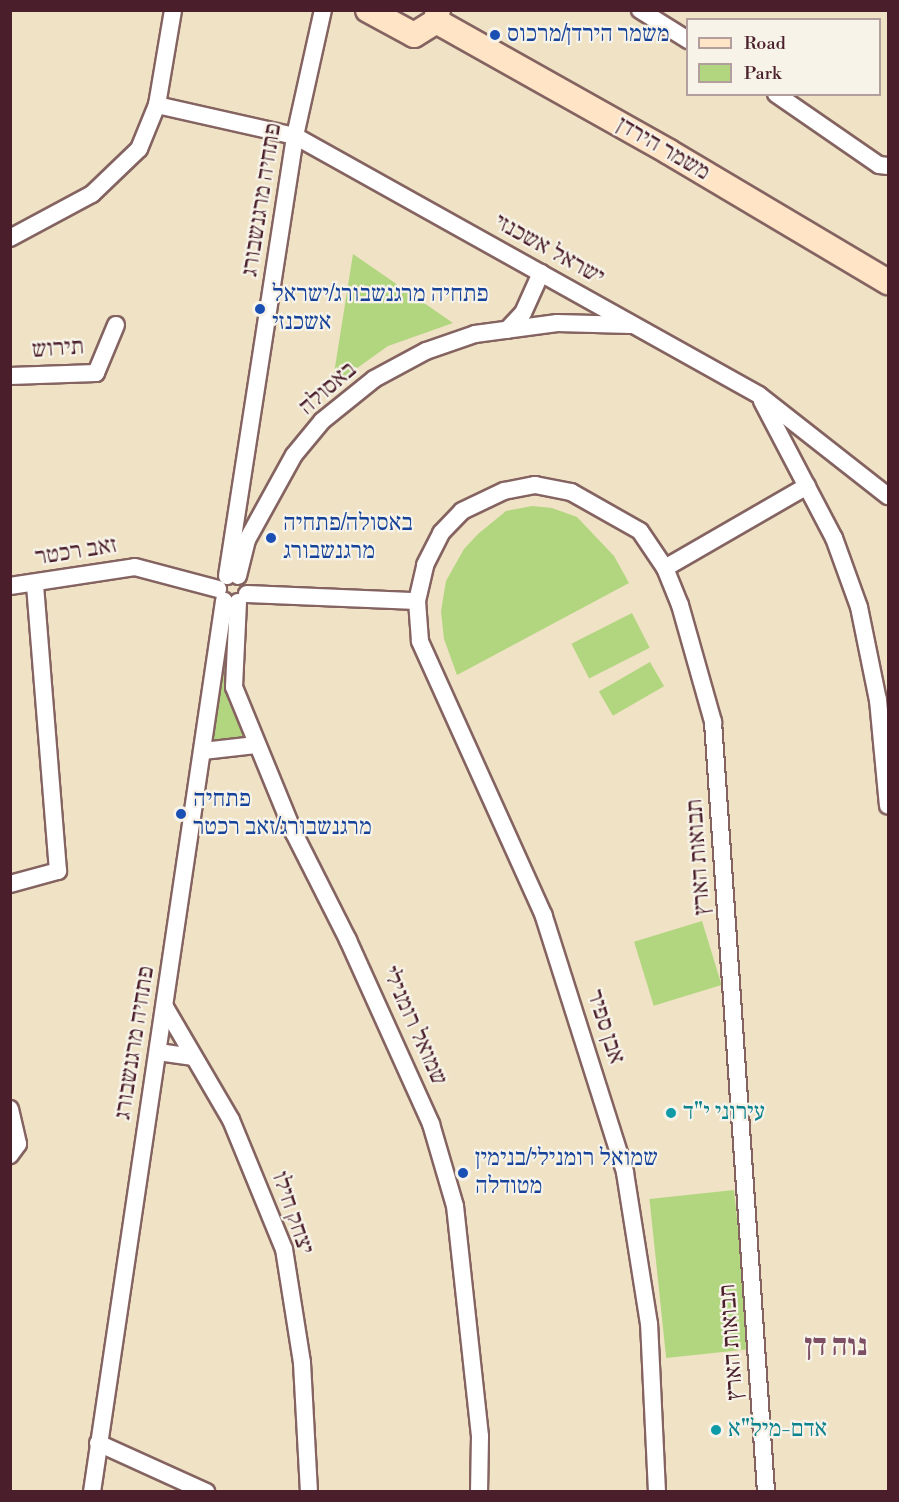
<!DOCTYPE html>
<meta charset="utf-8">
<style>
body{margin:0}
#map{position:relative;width:899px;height:1502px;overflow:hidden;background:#efe2c5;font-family:"Libre Bodoni","Frank Ruhl Libre",serif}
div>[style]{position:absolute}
.green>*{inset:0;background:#b2d67f;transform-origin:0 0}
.roads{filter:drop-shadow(2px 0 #846361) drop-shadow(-2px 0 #846361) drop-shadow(0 2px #846361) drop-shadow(0 -2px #846361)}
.street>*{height:16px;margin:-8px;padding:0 8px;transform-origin:8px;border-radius:8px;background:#fff}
.secondary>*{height:24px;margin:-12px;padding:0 12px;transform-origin:12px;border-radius:12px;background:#ffe4c6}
.dots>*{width:16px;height:16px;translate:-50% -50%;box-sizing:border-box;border:3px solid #f7f3e8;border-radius:50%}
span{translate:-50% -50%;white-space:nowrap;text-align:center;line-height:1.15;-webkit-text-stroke:4.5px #f7f3e8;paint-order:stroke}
.transit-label{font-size:24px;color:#164399}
.left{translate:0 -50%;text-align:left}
.street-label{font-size:24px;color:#4a1f2b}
.culture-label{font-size:24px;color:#0d838f}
.district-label{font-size:30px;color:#7d4f64;font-weight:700}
.frame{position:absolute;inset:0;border:12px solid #4a1f2b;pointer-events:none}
.legend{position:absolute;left:686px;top:18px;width:195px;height:78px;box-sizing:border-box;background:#f7f3e8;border:2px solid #b29e9c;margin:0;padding:8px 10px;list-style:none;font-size:18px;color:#4a1f2b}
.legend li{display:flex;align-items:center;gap:12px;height:30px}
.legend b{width:30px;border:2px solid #b29e9c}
</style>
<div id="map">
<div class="green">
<i style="clip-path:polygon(353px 254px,453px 323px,388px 346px,332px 386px)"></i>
<i style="clip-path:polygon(532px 506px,552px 508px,577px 517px,614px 556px,629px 583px,457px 675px,444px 639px,441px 611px,446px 581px,464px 549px,478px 534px,506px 511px)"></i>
<i style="clip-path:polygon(226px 605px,234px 606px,228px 701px,245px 738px,207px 746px)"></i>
<i style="left:632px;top:613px;width:39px;height:68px;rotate:63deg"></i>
<i style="left:650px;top:662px;width:28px;height:59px;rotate:60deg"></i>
<i style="left:702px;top:921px;width:67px;height:71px;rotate:73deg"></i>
<i style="left:734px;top:1190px;width:160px;height:85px;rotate:84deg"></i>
</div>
<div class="roads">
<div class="street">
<i style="left:640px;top:10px;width:57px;rotate:32deg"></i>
<i style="left:776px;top:94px;width:125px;rotate:34.6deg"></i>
<i style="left:879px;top:165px;width:9px;rotate:6deg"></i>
<i style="left:157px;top:105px;width:141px;rotate:12.7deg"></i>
<i style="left:295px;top:136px;width:531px;rotate:29.17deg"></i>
<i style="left:759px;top:395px;width:164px;rotate:38.1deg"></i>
<i style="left:10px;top:238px;width:93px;rotate:-28.2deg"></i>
<i style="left:92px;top:194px;width:65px;rotate:-43.8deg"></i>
<i style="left:139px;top:149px;width:48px;rotate:-67.8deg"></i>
<i style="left:157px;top:105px;width:96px;rotate:-80.4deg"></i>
<i style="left:507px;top:330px;width:23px;rotate:-47deg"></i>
<i style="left:523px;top:313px;width:44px;rotate:-65.8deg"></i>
<i style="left:10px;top:376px;width:86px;rotate:-2deg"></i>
<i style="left:96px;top:373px;width:52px;rotate:-67.4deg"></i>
<i style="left:762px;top:401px;width:155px;rotate:62.3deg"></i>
<i style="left:834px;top:538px;width:73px;rotate:70.1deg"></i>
<i style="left:859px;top:607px;width:95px;rotate:78.5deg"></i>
<i style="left:878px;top:700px;width:106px;rotate:84.6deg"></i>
<i style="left:665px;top:568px;width:164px;rotate:-30deg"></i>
<i style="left:227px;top:576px;width:445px;rotate:-81.2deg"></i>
<i style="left:295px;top:136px;width:129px;rotate:-77.5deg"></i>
<i style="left:238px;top:576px;width:37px;rotate:-76deg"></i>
<i style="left:247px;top:540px;width:97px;rotate:-61.1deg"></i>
<i style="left:294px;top:455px;width:44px;rotate:-50.5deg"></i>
<i style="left:322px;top:421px;width:67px;rotate:-38.9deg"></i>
<i style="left:374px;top:379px;width:59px;rotate:-28.3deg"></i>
<i style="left:426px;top:351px;width:52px;rotate:-19.1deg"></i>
<i style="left:475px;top:334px;width:83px;rotate:-7.6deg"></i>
<i style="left:557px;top:323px;width:74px;rotate:1.5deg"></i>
<i style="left:10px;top:586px;width:126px;rotate:-8.6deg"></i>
<i style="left:135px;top:567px;width:86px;rotate:14.8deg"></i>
<i style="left:247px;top:594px;width:170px;rotate:2.4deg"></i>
<i style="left:238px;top:602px;width:85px;rotate:92.7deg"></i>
<i style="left:234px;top:687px;width:158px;rotate:67.7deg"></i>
<i style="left:294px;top:833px;width:120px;rotate:63.2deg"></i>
<i style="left:348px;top:940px;width:202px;rotate:65.7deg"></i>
<i style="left:431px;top:1124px;width:85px;rotate:73.7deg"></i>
<i style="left:455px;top:1206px;width:231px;rotate:83.8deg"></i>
<i style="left:480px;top:1436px;width:56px;rotate:91deg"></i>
<i style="left:203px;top:751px;width:53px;rotate:-6.5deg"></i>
<i style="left:10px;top:884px;width:50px;rotate:-15.2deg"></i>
<i style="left:58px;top:871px;width:289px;rotate:-94.6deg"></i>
<i style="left:165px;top:1007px;width:131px;rotate:59.7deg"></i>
<i style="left:231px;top:1120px;width:139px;rotate:67.7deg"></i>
<i style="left:284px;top:1249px;width:115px;rotate:81deg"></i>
<i style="left:302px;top:1363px;width:129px;rotate:86.9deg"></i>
<i style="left:158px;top:1052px;width:34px;rotate:8deg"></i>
<i style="left:10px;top:1109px;width:36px;rotate:77deg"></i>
<i style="left:18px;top:1144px;width:14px;rotate:126deg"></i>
<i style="left:98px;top:1443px;width:119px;rotate:24.4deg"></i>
<i style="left:92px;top:1492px;width:901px;rotate:-81.57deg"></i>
<i style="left:657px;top:1492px;width:168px;rotate:-92.7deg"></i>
<i style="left:649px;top:1324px;width:154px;rotate:-99deg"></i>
<i style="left:625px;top:1172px;width:269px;rotate:-107.6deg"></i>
<i style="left:544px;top:916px;width:302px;rotate:-114.3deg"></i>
<i style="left:420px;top:641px;width:40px;rotate:-94.3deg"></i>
<i style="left:417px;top:601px;width:37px;rotate:-77deg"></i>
<i style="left:425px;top:565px;width:36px;rotate:-63deg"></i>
<i style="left:441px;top:533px;width:30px;rotate:-46deg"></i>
<i style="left:462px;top:511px;width:47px;rotate:-25.5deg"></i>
<i style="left:504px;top:491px;width:32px;rotate:-11deg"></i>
<i style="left:535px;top:485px;width:37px;rotate:11deg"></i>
<i style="left:571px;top:492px;width:79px;rotate:29.5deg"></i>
<i style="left:640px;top:531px;width:45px;rotate:56deg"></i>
<i style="left:665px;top:568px;width:40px;rotate:68deg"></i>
<i style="left:680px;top:605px;width:122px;rotate:74.2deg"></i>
<i style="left:713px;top:722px;width:772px;rotate:86.06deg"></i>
</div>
<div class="secondary">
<i style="left:368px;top:10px;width:52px;rotate:28.5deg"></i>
<i style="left:414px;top:35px;width:26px;rotate:-32deg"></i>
<i style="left:436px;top:21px;width:11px;rotate:-80deg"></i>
<i style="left:436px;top:21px;width:267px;rotate:29.3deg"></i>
<i style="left:669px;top:152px;width:255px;rotate:30.7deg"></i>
</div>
</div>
<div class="dots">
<i style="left:495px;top:35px;background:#1a4fb4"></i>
<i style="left:260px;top:309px;background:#1a4fb4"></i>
<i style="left:271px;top:538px;background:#1a4fb4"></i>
<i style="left:181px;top:814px;background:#1a4fb4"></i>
<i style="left:671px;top:1113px;background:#0f9aa8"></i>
<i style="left:463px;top:1173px;background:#1a4fb4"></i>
<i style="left:716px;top:1430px;background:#0f9aa8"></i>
</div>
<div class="transit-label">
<span class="left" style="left:507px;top:35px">משמר הירדן/מרכוס</span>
<span class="left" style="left:272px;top:309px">פתחיה מרגנשבורג/ישראל<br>אשכנזי</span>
<span class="left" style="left:283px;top:538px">באסולה/פתחיה<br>מרגנשבורג</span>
<span class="left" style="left:193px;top:814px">פתחיה<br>מרגנשבורג/זאב רכטר</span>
<span class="left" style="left:475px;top:1173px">שמואל רומנילי/בנימין<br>מטודלה</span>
</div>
<div class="street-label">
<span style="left:663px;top:149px;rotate:30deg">משמר הירדן</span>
<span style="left:262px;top:200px;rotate:-81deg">פתחיה מרגנשבורג</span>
<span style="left:549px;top:250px;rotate:29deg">ישראל אשכנזי</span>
<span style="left:58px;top:349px;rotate:-4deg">תירוש</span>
<span style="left:328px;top:389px;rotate:-41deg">באסולה</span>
<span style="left:76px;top:552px;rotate:-9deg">זאב רכטר</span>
<span style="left:699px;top:857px;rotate:-94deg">תבואות הארץ</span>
<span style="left:414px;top:1026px;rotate:66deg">שמואל רומנילי</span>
<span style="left:605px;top:1027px;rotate:72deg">אבן ספיר</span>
<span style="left:135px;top:1043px;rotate:-81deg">פתחיה מרגנשבורג</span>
<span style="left:292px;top:1213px;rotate:71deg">יצחק חילו</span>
<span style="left:732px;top:1342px;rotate:-94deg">תבואות הארץ</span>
</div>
<div class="culture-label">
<span class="left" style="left:683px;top:1113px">עירוני י"ד</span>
<span class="left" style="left:728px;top:1430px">אדם-מיל"א</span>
</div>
<div class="district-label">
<span style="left:836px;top:1346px">נוה דן</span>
</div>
<div class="frame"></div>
<ul class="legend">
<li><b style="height:8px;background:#ffe4c6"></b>Road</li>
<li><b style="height:16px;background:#b2d67f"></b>Park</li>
</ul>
</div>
